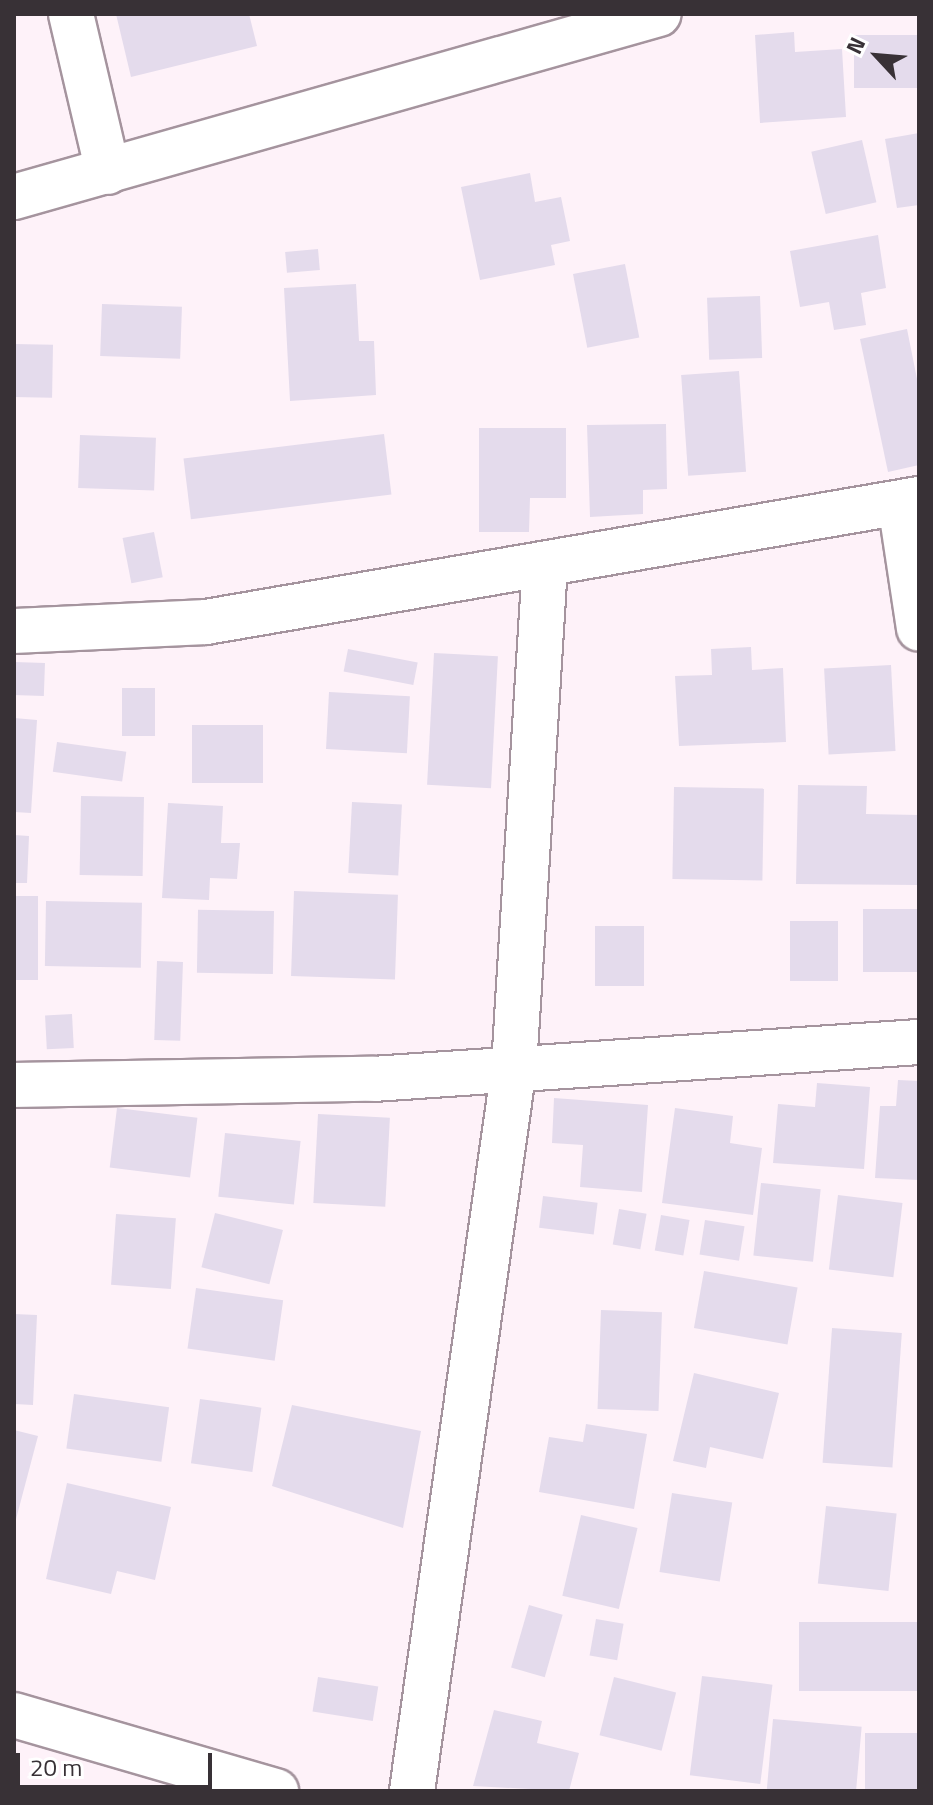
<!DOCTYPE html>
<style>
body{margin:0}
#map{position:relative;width:933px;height:1805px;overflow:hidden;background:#fef2f9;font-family:"Titillium Web",sans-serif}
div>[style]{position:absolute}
.building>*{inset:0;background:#e4dbec;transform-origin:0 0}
.roads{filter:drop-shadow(2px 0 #a5949e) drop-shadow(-2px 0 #a5949e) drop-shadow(0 2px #a5949e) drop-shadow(0 -2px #a5949e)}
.minor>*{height:44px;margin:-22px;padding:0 22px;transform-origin:22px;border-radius:22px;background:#fff}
span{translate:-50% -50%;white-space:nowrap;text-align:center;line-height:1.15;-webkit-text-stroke:7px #fff;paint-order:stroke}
.frame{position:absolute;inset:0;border:16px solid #383136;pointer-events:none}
.north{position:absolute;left:837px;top:16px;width:80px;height:80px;-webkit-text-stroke:6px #fff;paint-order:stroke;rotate:296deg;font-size:22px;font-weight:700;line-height:32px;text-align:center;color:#383136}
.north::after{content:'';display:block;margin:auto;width:28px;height:36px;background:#383136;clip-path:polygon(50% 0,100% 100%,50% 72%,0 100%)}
.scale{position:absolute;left:16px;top:1753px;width:196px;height:36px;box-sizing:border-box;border:4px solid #383136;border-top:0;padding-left:10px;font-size:24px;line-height:28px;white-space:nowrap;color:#383136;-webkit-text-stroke:6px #fff;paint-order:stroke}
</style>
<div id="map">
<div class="building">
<i style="clip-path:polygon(116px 14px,249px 14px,257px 46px,131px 77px)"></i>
<i style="clip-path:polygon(794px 32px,795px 52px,842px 49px,846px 117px,760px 123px,755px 35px)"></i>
<i style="left:919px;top:35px;width:53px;height:65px;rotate:90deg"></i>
<i style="clip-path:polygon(919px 133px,919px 205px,897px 208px,885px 139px)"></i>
<i style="left:862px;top:140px;width:64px;height:52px;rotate:77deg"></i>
<i style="clip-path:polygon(530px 173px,535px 202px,561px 197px,570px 241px,551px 245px,555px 265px,480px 280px,461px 187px)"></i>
<i style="clip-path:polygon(878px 235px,886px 288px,861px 293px,866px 325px,834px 330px,829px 302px,800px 307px,790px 251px)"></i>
<i style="left:318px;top:249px;width:21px;height:33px;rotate:85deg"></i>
<i style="left:625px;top:264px;width:75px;height:53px;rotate:79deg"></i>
<i style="clip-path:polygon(356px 284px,359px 341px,374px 341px,376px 395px,290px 401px,284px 288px)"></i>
<i style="left:760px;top:296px;width:62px;height:53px;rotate:88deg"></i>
<i style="left:102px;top:304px;width:80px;height:52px;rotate:2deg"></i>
<i style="clip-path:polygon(907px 329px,919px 389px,919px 465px,888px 472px,860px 339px)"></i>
<i style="left:14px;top:344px;width:39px;height:53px;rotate:1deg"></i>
<i style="left:739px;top:371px;width:101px;height:58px;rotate:86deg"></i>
<i style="clip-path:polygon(666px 424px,667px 489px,643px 490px,643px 514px,590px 517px,587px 425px)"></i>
<i style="clip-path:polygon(479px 428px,566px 428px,566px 498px,530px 498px,529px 532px,479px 532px)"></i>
<i style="left:384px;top:434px;width:61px;height:202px;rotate:83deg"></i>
<i style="left:80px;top:435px;width:76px;height:53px;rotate:2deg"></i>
<i style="left:154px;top:532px;width:46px;height:32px;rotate:79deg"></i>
<i style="clip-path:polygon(751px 647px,752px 670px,783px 668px,786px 742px,679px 746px,675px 676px,712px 675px,711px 649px)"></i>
<i style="left:348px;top:649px;width:71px;height:23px;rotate:11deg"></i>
<i style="left:434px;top:653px;width:64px;height:132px;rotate:3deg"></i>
<i style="left:14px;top:662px;width:31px;height:33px;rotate:2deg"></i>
<i style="left:891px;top:665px;width:86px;height:67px;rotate:87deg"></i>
<i style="left:155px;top:688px;width:48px;height:33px;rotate:90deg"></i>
<i style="left:329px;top:692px;width:81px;height:57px;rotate:3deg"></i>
<i style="clip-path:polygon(14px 718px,37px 720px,31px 813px,14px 812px)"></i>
<i style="left:263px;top:725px;width:58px;height:71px;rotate:90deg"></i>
<i style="left:57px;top:742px;width:70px;height:30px;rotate:8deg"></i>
<i style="clip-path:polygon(798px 785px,867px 786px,866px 814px,919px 815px,919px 885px,796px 884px)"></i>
<i style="left:674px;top:787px;width:90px;height:92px;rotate:1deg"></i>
<i style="left:81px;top:796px;width:63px;height:79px;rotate:1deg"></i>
<i style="left:352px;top:802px;width:50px;height:71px;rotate:3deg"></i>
<i style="clip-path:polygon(168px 803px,223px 806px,221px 843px,240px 843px,237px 879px,210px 878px,209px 900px,162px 898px)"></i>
<i style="clip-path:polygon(14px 835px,29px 836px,27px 883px,14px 883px)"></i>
<i style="left:294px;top:891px;width:104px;height:85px;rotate:2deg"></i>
<i style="left:14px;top:896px;width:24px;height:84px"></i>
<i style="left:46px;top:901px;width:96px;height:65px;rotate:1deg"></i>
<i style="left:919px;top:909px;width:63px;height:56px;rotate:90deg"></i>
<i style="left:274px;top:911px;width:63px;height:76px;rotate:91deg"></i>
<i style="left:790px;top:921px;width:48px;height:60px"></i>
<i style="left:595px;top:926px;width:49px;height:60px"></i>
<i style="left:157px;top:961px;width:26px;height:79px;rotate:2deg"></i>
<i style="left:72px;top:1014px;width:34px;height:27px;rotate:87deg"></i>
<i style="clip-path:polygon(898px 1080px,919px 1081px,919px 1180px,875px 1178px,880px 1106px,896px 1106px)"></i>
<i style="clip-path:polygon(817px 1083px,870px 1087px,864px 1169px,773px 1163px,778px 1104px,815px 1107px)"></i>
<i style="clip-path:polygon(554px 1098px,648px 1105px,642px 1192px,580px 1187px,583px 1145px,552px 1143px)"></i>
<i style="left:117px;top:1108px;width:81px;height:60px;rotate:7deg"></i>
<i style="clip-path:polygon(675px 1108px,733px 1116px,730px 1143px,762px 1148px,753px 1215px,662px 1203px)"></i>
<i style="left:318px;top:1114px;width:72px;height:89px;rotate:3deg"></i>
<i style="left:225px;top:1133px;width:76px;height:64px;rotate:6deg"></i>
<i style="left:761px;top:1183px;width:60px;height:73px;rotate:6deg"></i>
<i style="left:838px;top:1195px;width:65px;height:75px;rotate:7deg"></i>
<i style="left:543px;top:1196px;width:55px;height:32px;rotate:7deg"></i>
<i style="left:619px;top:1209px;width:28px;height:36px;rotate:10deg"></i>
<i style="left:215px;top:1213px;width:70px;height:56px;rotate:14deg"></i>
<i style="left:116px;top:1214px;width:60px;height:71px;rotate:4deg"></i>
<i style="left:661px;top:1215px;width:29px;height:36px;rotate:10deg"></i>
<i style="left:705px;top:1220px;width:40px;height:35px;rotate:9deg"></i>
<i style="left:704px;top:1271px;width:95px;height:58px;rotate:10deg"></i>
<i style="left:196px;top:1288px;width:88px;height:61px;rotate:8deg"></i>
<i style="left:601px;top:1310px;width:61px;height:99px;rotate:2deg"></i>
<i style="clip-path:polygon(14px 1314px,37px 1315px,33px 1405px,14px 1404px)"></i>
<i style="left:832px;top:1328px;width:70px;height:135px;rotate:4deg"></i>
<i style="clip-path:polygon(694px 1373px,779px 1393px,763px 1459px,710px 1447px,706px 1468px,673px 1461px)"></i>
<i style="left:74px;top:1394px;width:96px;height:55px;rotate:8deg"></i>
<i style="left:200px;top:1399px;width:62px;height:65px;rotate:8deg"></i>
<i style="clip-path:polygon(292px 1405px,421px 1431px,403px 1528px,272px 1486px)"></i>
<i style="clip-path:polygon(586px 1424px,647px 1434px,634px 1509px,539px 1492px,549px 1437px,583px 1442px)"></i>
<i style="clip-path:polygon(14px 1430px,38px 1436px,15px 1523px,14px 1523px)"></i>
<i style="clip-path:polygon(67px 1483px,171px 1507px,155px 1580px,117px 1571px,111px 1594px,46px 1579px)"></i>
<i style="left:672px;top:1493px;width:61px;height:80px;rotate:9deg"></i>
<i style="left:826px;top:1506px;width:71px;height:78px;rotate:6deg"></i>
<i style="left:581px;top:1515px;width:58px;height:83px;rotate:13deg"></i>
<i style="left:529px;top:1605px;width:35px;height:65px;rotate:16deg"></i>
<i style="left:596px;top:1619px;width:28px;height:37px;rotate:10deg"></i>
<i style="left:799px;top:1622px;width:120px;height:69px"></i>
<i style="left:702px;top:1676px;width:71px;height:100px;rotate:7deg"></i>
<i style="left:318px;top:1677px;width:61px;height:35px;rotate:9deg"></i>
<i style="left:614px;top:1677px;width:64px;height:60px;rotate:14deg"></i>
<i style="clip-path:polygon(494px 1710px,542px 1721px,537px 1743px,579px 1753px,569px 1791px,473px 1786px)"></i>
<i style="left:773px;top:1719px;width:89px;height:72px;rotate:5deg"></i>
<i style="left:865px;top:1733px;width:54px;height:58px"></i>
</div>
<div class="roads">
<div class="minor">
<i style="left:71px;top:14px;width:162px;rotate:76.8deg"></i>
<i style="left:14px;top:197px;width:670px;rotate:-15.84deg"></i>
<i style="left:900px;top:503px;width:127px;rotate:81.4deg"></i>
<i style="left:14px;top:631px;width:192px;rotate:-2.7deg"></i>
<i style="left:206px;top:622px;width:724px;rotate:-9.79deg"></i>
<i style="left:14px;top:1085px;width:359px;rotate:-1deg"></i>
<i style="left:373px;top:1079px;width:547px;rotate:-3.88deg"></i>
<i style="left:14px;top:1715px;width:273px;rotate:16.2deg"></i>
<i style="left:412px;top:1791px;width:731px;rotate:-81.98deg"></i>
<i style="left:514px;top:1067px;width:504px;rotate:-86.47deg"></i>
</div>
</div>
<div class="frame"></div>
<div class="north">N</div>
<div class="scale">20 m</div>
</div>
